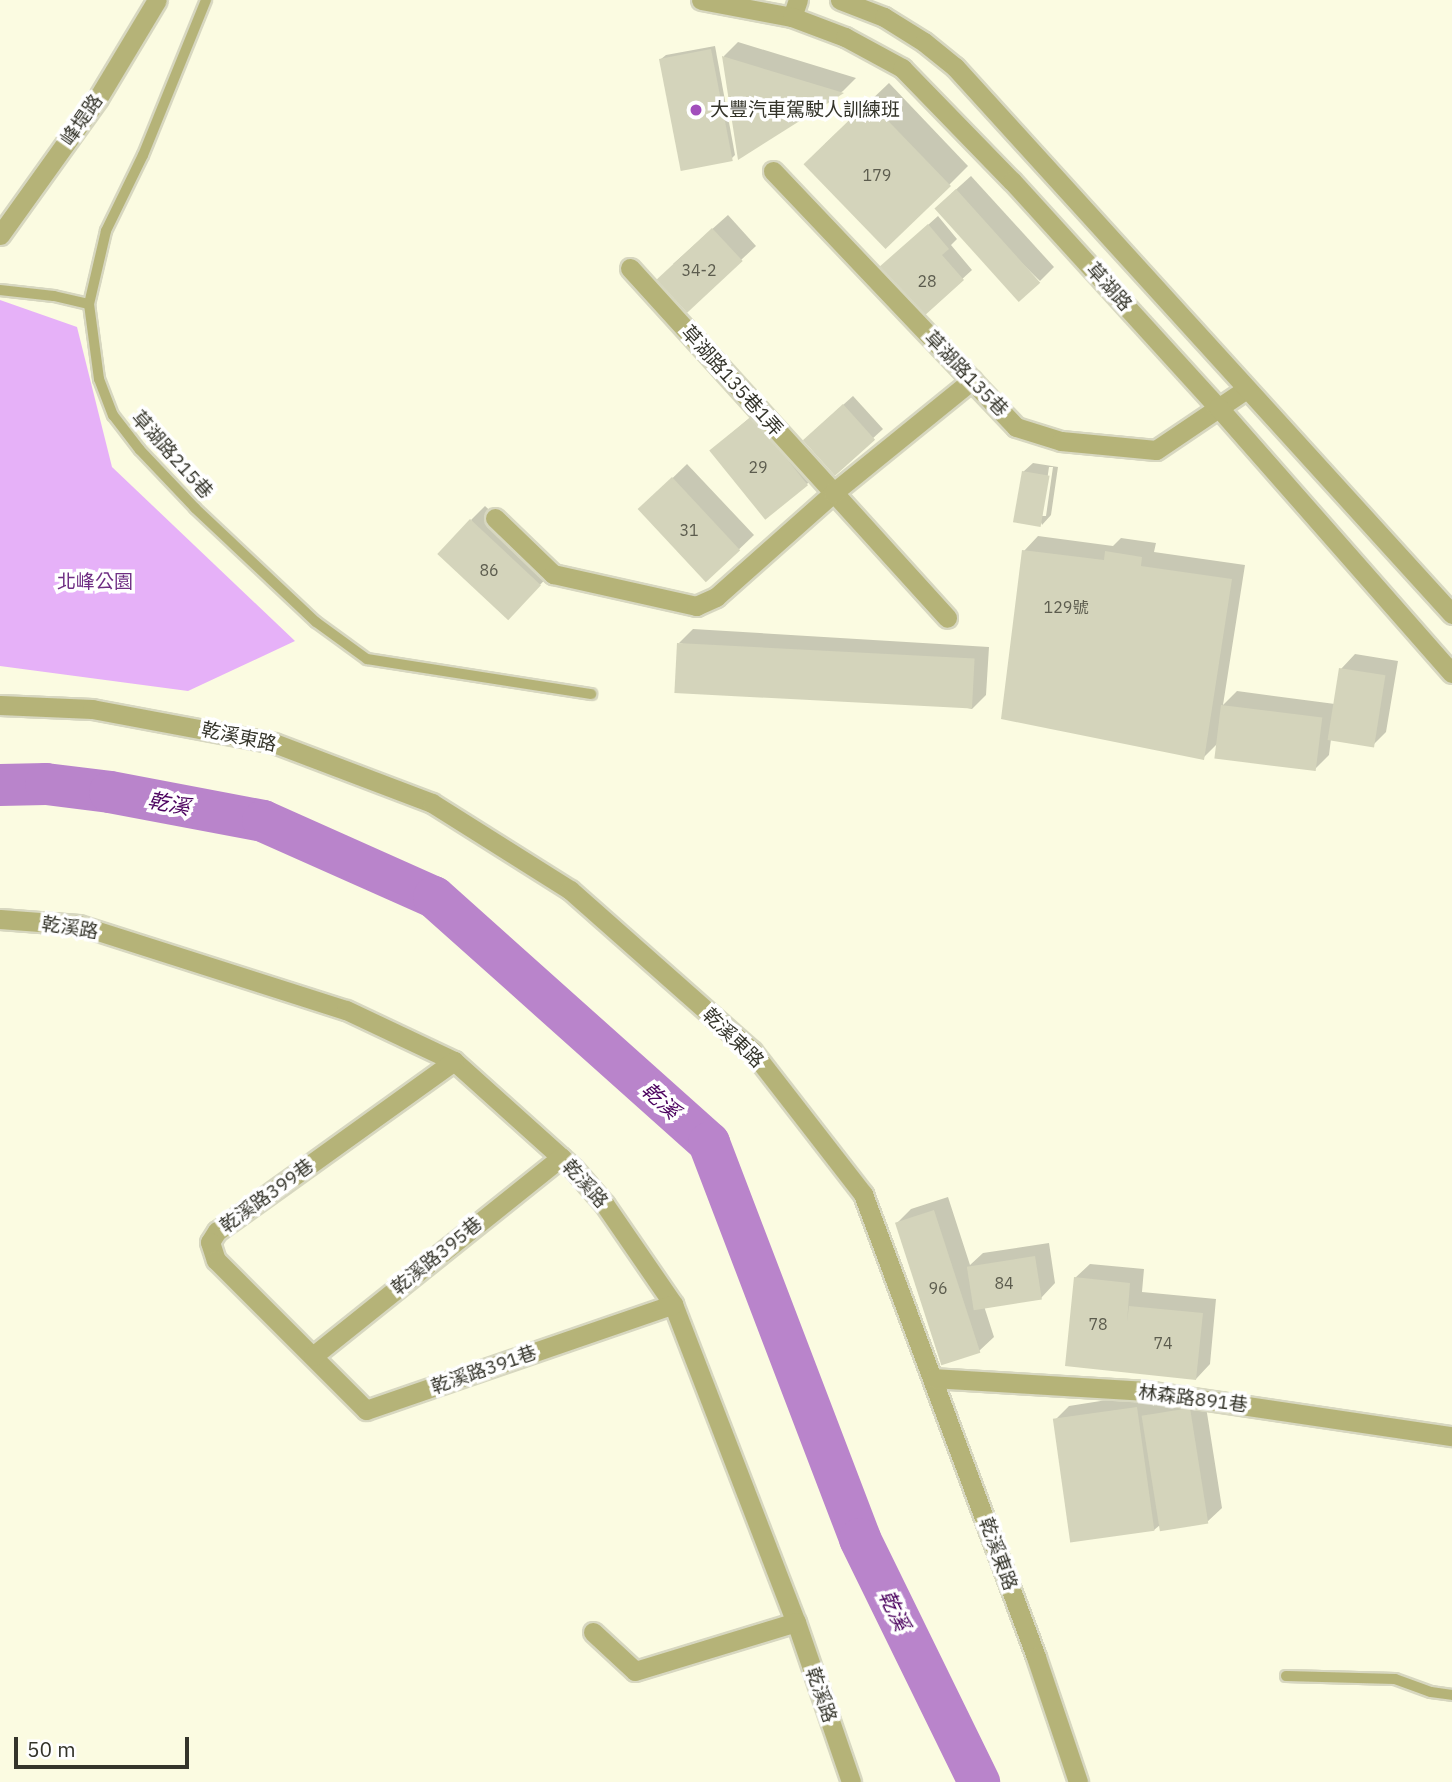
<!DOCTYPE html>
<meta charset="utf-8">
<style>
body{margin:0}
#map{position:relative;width:1452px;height:1782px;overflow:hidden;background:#fbfbe1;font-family:"IBM Plex Sans","Noto Sans TC",sans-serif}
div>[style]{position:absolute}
.green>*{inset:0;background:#e6b1f8}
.shadow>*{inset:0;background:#0003}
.river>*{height:42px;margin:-21px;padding:0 21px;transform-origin:21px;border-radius:21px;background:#b984cb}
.building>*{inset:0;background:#d4d4bb;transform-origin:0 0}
.roads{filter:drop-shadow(2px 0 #d7d7c0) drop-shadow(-2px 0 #d7d7c0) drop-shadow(0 2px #d7d7c0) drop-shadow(0 -2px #d7d7c0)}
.service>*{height:10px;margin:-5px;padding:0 5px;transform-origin:5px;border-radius:5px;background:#b5b378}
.minor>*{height:19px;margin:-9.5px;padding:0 9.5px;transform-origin:9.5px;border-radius:9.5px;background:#b5b378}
.tertiary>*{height:19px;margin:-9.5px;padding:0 9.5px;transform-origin:9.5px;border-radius:9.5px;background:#b5b378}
.dots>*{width:19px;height:19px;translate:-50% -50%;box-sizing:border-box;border:4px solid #fff;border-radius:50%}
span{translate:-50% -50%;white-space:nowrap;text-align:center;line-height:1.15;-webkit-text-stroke:7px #fff;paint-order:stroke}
.number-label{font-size:16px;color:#5c5c4e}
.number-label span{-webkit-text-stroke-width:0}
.poi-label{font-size:19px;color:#34342a}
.left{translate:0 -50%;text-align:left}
.street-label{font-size:19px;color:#34342a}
.park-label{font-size:19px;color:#6e2d82}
.water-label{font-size:21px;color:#4c035f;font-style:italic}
.scale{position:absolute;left:14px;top:1737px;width:175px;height:32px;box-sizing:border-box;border:4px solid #34342a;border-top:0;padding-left:9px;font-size:21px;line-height:24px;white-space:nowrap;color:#34342a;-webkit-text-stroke:5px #fff;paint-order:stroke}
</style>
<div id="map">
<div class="green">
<i style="clip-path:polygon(0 300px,77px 327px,112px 467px,295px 641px,188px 691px,0 666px)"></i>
</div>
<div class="shadow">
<i style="clip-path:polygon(738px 42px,856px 78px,843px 91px,739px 157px,724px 56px)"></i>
<i style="clip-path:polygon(715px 46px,735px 155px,731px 159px,661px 59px,666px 55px)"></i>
<i style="clip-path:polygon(889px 83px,968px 166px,949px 185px,825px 144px)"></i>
<i style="clip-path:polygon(971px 176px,1054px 267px,1040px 281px,951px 194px)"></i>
<i style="clip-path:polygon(728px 215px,756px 246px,741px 260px,673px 264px)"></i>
<i style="clip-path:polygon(938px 216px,957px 239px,951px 245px,972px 270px,923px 315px,890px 259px)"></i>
<i style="clip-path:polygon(853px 396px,883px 429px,834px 474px,814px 431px)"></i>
<i style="clip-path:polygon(767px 403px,821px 469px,807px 484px,712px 450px)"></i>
<i style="clip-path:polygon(evenodd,1033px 463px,1058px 467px,1051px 515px,1042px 525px,1023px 472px,1033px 463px,1049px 467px,1053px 467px,1046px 516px,1042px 516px,1049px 467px)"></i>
<i style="clip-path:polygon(687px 464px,754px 535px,707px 580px,654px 496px)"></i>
<i style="clip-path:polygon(485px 506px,554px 570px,522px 604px,471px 520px)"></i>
<i style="clip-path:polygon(1038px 536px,1113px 546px,1121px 538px,1156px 543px,1154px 552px,1245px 565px,1223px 705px,1237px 691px,1335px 704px,1341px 669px,1355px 654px,1398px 661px,1386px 732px,1372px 746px,1331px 739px,1329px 755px,1314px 770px,1218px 743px,1203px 758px,1024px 551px)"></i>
<i style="clip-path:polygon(693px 629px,989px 647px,986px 695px,972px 709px,679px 643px)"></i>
<i style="clip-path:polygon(948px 1197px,970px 1265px,983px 1253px,1049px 1243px,1055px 1283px,1041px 1298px,984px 1306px,994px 1337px,979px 1351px,897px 1223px,911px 1209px)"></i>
<i style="clip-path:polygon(1090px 1264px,1144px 1269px,1142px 1292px,1216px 1299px,1210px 1364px,1196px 1379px,1067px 1365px,1075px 1278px)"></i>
<i style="clip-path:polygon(1151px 1393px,1153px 1406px,1157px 1402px,1204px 1394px,1222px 1508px,1207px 1522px,1160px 1525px,1154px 1530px,1055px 1420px,1069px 1406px)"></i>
</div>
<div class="river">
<i style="left:0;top:785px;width:46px;rotate:-1.2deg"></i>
<i style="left:46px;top:784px;width:64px;rotate:7.1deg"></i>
<i style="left:110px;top:792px;width:156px;rotate:10.7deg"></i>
<i style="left:263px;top:821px;width:187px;rotate:24deg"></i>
<i style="left:434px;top:897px;width:369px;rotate:41.8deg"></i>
<i style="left:709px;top:1143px;width:424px;rotate:69.1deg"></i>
<i style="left:860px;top:1539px;width:271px;rotate:63.9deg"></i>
</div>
<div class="building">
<i style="left:711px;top:49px;width:114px;height:53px;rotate:79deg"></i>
<i style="clip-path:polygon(722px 56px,844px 93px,738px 160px)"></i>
<i style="left:869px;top:101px;width:118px;height:91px;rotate:46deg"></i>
<i style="left:956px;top:189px;width:126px;height:29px;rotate:48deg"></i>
<i style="clip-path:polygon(928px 224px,949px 249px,942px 255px,964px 280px,923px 317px,878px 268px)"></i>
<i style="left:712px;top:228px;width:45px;height:76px;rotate:47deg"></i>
<i style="left:843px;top:404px;width:48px;height:54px;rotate:48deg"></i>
<i style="left:752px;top:416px;width:89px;height:55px;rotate:51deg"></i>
<i style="left:1022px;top:471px;width:28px;height:52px;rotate:10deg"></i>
<i style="left:672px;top:477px;width:100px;height:47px;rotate:47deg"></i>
<i style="left:470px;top:519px;width:97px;height:48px;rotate:43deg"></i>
<i style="clip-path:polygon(1022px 550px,1104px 560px,1105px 551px,1142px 557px,1141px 566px,1232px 579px,1204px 760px,1001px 719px)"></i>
<i style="left:677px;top:643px;width:298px;height:50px;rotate:3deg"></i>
<i style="left:1339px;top:668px;width:47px;height:73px;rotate:9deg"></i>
<i style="left:1221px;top:705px;width:102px;height:54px;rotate:7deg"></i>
<i style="left:934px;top:1210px;width:150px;height:41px;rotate:72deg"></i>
<i style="left:1035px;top:1256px;width:44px;height:69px;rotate:81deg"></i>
<i style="clip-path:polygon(1074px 1277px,1130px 1283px,1127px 1322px,1129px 1306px,1203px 1313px,1196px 1380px,1065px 1366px)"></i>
<i style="left:1137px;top:1407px;width:125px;height:85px;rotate:82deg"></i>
<i style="left:1190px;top:1408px;width:117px;height:49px;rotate:81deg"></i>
</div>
<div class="roads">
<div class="service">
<i style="left:206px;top:0;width:167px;rotate:112.1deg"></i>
<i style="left:143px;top:155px;width:85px;rotate:116deg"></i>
<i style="left:106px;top:231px;width:75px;rotate:103.1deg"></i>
<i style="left:89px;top:304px;width:76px;rotate:82.4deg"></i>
<i style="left:99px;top:379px;width:39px;rotate:69deg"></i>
<i style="left:113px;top:415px;width:44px;rotate:52.4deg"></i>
<i style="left:140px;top:450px;width:80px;rotate:46.5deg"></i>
<i style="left:195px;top:508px;width:166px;rotate:43.3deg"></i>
<i style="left:316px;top:622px;width:63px;rotate:36deg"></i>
<i style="left:367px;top:659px;width:227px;rotate:8.9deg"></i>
<i style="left:0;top:290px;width:54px;rotate:6.3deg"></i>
<i style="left:54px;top:296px;width:36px;rotate:13deg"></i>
<i style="left:1286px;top:1676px;width:109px;rotate:1.6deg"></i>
<i style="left:1395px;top:1679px;width:38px;rotate:20deg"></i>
<i style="left:1431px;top:1692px;width:21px;rotate:8deg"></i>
</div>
<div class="minor">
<i style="left:792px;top:17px;width:18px;rotate:-71deg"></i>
<i style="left:773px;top:171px;width:353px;rotate:46.5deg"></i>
<i style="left:1016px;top:427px;width:47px;rotate:17.3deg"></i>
<i style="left:1061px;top:441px;width:95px;rotate:5.4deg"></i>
<i style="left:1156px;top:450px;width:107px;rotate:-34deg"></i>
<i style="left:0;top:235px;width:168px;rotate:-54.4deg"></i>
<i style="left:98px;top:98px;width:114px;rotate:-59deg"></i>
<i style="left:630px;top:268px;width:472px;rotate:47.8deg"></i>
<i style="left:495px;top:518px;width:81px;rotate:44deg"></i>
<i style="left:553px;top:574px;width:147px;rotate:12.6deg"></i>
<i style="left:696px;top:606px;width:22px;rotate:-24deg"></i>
<i style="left:716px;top:597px;width:157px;rotate:-41.6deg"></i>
<i style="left:833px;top:493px;width:179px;rotate:-39.1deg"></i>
<i style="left:0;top:705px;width:92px;rotate:2.5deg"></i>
<i style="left:92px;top:709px;width:185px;rotate:10.6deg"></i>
<i style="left:274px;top:743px;width:169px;rotate:20.8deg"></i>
<i style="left:432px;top:803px;width:163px;rotate:32.2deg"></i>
<i style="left:570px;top:890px;width:243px;rotate:41.5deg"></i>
<i style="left:752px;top:1051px;width:181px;rotate:52.2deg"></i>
<i style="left:863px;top:1194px;width:494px;rotate:69.5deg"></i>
<i style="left:1036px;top:1657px;width:132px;rotate:71.4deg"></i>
<i style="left:0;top:919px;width:79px;rotate:4.3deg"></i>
<i style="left:79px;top:925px;width:280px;rotate:17.7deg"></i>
<i style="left:346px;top:1010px;width:119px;rotate:25.3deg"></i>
<i style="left:454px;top:1061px;width:160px;rotate:42deg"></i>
<i style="left:573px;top:1168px;width:49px;rotate:49.1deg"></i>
<i style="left:605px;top:1205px;width:120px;rotate:55.5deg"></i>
<i style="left:673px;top:1304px;width:341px;rotate:68.9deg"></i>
<i style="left:796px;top:1622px;width:169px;rotate:71deg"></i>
<i style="left:454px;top:1061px;width:292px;rotate:144.3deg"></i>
<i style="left:217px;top:1231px;width:13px;rotate:122deg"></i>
<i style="left:210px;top:1242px;width:19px;rotate:72deg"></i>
<i style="left:216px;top:1260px;width:212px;rotate:45deg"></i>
<i style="left:366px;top:1410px;width:325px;rotate:-19deg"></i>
<i style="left:313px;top:1356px;width:318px;rotate:-38.7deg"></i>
<i style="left:933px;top:1378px;width:213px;rotate:3.5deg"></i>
<i style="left:1146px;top:1391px;width:309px;rotate:8.4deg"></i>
<i style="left:593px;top:1632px;width:57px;rotate:42.9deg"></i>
<i style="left:635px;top:1671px;width:168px;rotate:-16.9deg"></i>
</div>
<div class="tertiary">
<i style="left:701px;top:0;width:93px;rotate:10.6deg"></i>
<i style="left:792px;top:17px;width:57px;rotate:20.7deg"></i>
<i style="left:845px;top:37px;width:65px;rotate:28.5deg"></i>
<i style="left:902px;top:68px;width:158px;rotate:45.8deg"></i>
<i style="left:1012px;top:181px;width:306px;rotate:47.7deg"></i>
<i style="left:1218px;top:407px;width:354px;rotate:48.7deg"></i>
<i style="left:840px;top:0;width:47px;rotate:21.1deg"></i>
<i style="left:884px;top:17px;width:47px;rotate:32deg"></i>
<i style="left:924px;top:42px;width:40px;rotate:39deg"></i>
<i style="left:955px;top:67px;width:739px;rotate:47.74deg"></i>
</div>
</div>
<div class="dots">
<i style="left:696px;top:110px;background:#a24ebc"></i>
</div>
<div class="number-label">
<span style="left:877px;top:175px">179</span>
<span style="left:699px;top:270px">34-2</span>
<span style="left:927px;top:281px">28</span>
<span style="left:758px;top:467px">29</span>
<span style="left:689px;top:530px">31</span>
<span style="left:489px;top:570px">86</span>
<span style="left:1066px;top:607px">129號</span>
<span style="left:1004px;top:1283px">84</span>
<span style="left:938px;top:1288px">96</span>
<span style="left:1098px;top:1324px">78</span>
<span style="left:1163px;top:1343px">74</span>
</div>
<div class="poi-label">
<span class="left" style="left:710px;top:110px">大豐汽車駕駛人訓練班</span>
</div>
<div class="street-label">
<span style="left:82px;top:120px;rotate:-55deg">峰堤路</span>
<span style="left:1109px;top:287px;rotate:48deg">草湖路</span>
<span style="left:966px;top:374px;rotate:46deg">草湖路135巷</span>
<span style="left:732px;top:381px;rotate:48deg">草湖路135巷1弄</span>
<span style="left:172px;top:455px;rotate:48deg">草湖路215巷</span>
<span style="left:239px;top:737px;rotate:12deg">乾溪東路</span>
<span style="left:70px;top:928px;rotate:9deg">乾溪路</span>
<span style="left:733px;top:1038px;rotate:44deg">乾溪東路</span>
<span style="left:585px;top:1184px;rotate:48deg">乾溪路</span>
<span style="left:267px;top:1196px;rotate:-36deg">乾溪路399巷</span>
<span style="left:437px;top:1256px;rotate:-39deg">乾溪路395巷</span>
<span style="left:484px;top:1370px;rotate:-19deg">乾溪路391巷</span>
<span style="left:1193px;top:1399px;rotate:7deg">林森路891巷</span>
<span style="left:998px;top:1554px;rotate:70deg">乾溪東路</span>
<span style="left:821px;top:1695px;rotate:71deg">乾溪路</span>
</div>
<div class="park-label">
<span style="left:95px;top:582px">北峰公園</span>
</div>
<div class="water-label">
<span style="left:169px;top:803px;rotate:11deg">乾溪</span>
<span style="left:661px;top:1100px;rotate:42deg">乾溪</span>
<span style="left:895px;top:1610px;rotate:64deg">乾溪</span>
</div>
<div class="scale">50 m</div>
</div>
